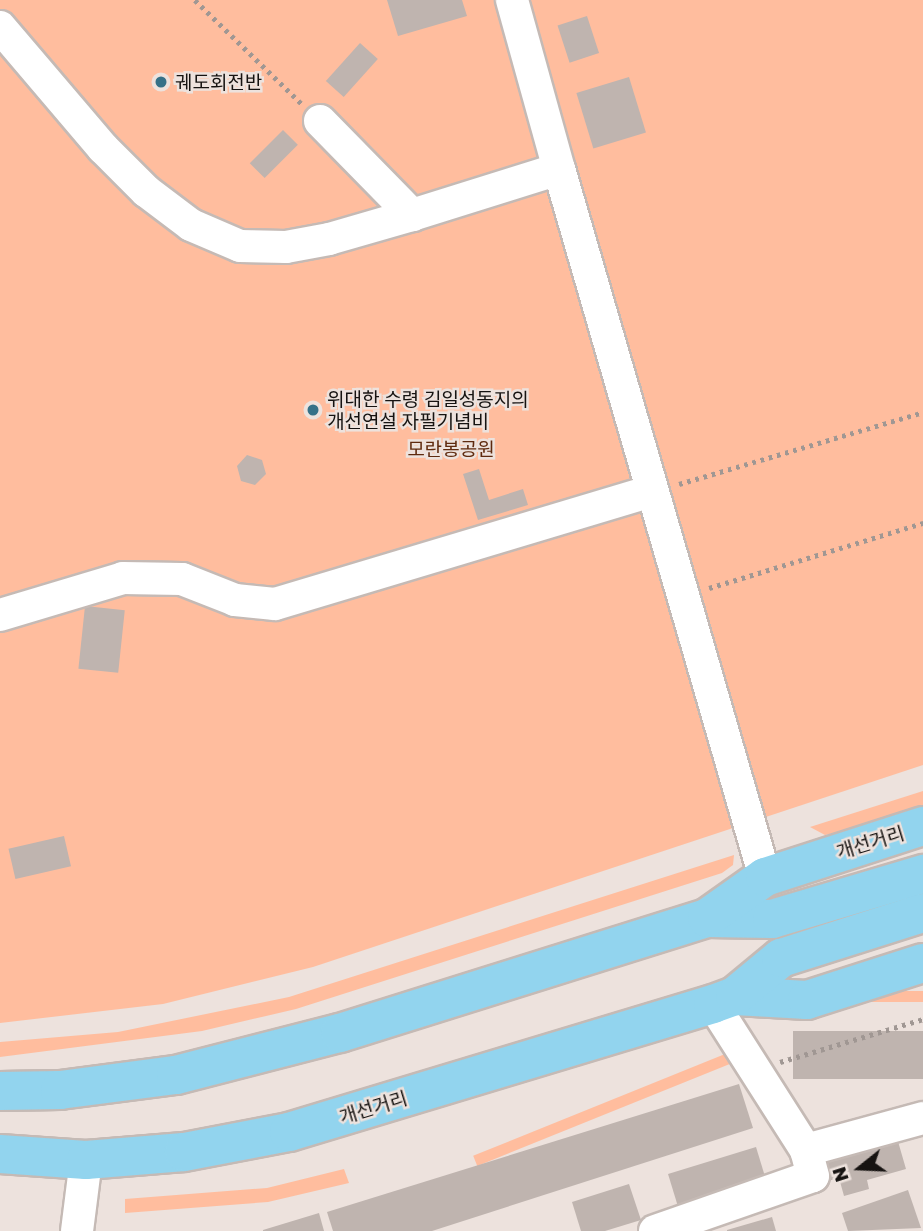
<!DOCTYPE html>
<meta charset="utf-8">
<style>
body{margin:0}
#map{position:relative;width:923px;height:1231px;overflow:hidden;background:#ede2dd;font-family:"Golos Text","Noto Sans KR",sans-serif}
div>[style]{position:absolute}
.green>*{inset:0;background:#ffbd9e;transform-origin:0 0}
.building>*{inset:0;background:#bfb4af;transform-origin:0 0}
.path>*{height:4.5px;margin-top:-2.25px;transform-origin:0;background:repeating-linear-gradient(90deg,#a09793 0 3.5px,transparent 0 8.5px)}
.roads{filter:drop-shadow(2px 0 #c5bab5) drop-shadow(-2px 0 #c5bab5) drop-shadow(0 2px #c5bab5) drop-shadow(0 -2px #c5bab5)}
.minor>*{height:32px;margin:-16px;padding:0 16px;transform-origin:16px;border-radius:16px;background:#fff}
.major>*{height:38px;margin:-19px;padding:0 19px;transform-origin:19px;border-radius:19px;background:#92d4ee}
.dots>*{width:19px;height:19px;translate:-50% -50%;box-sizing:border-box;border:4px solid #ede2dd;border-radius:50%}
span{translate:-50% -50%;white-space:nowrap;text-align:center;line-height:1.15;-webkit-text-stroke:5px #ede2dd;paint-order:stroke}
.poi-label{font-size:19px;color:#161311}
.left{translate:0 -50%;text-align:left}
.park-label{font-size:19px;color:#5f2a0e}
.street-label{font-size:19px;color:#161311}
.north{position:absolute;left:825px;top:1133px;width:70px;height:70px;-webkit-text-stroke:5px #ede2dd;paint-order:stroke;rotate:252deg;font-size:19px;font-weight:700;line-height:28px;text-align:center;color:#161311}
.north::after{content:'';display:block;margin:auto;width:24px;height:32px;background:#161311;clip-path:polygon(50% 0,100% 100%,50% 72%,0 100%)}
</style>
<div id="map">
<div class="green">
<i style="clip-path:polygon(0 0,923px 0,923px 765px,313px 967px,163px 1004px,0 1023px)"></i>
<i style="clip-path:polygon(923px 791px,923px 805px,835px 833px,825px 835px,810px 827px)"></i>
<i style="clip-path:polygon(734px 855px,733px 865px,722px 873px,296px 1009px,202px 1031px,0 1057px,0 1042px,118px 1032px,289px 997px)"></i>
<i style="left:923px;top:991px;width:11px;height:151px;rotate:90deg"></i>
<i style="left:730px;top:1052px;width:11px;height:277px;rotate:68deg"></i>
<i style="clip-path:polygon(344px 1169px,349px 1183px,268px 1202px,125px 1213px,125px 1199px,267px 1188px)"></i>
</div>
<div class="building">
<i style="clip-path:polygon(387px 0,462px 0,467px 16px,398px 36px)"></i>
<i style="left:587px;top:16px;width:39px;height:31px;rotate:72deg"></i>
<i style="left:360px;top:43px;width:24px;height:51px;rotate:42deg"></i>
<i style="left:629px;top:77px;width:58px;height:55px;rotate:73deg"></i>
<i style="left:283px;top:130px;width:21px;height:47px;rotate:45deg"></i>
<i style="clip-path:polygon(247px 455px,262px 460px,266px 474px,255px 485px,241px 481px,237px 466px)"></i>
<i style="clip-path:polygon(479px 469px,489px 500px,523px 489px,528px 505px,478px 520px,463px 474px)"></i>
<i style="left:85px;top:606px;width:40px;height:63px;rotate:6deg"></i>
<i style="left:64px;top:836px;width:31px;height:57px;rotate:77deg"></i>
<i style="left:923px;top:1031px;width:48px;height:130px;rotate:90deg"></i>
<i style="clip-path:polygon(739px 1084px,753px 1128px,432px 1231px,333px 1231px,327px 1212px)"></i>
<i style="clip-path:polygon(897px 1138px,906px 1169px,867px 1180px,869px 1189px,844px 1196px,839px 1178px,824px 1182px,817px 1161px)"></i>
<i style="left:756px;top:1147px;width:34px;height:92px;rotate:73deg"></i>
<i style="clip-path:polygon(629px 1184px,641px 1220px,605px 1231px,581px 1231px,572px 1202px)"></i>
<i style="clip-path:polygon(908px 1190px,921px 1228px,848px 1231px,842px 1213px)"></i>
<i style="clip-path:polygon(319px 1213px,324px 1231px,263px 1231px,263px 1230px)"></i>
<i style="clip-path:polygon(772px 1217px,776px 1231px,727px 1231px,727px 1230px)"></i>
</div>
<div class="path">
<i style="left:195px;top:0;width:149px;rotate:44.2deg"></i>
<i style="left:679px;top:484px;width:254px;rotate:-16.4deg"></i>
<i style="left:709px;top:588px;width:224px;rotate:-16.9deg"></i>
<i style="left:780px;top:1062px;width:149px;rotate:-16.7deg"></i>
</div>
<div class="roads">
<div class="minor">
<i style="left:512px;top:0;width:175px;rotate:74.5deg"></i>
<i style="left:0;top:27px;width:159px;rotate:49.6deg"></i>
<i style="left:103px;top:148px;width:61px;rotate:45deg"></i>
<i style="left:146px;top:191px;width:56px;rotate:37.1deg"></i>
<i style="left:191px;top:225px;width:53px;rotate:23.2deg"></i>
<i style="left:240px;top:246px;width:46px;rotate:1.2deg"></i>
<i style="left:286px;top:247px;width:44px;rotate:-10.5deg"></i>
<i style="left:329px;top:239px;width:86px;rotate:-16.1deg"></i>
<i style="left:320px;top:121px;width:132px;rotate:45.6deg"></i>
<i style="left:412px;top:215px;width:154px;rotate:-17.4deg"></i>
<i style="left:559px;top:169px;width:737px;rotate:73.78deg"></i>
<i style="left:0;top:615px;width:128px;rotate:-16.7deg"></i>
<i style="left:123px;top:578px;width:59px;rotate:1deg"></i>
<i style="left:182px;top:579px;width:57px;rotate:21.6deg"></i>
<i style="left:235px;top:600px;width:40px;rotate:5.7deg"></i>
<i style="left:275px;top:604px;width:393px;rotate:-16.7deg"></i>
<i style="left:806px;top:1150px;width:121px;rotate:-15.3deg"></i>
<i style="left:77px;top:1231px;width:72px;rotate:-82.8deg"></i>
<i style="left:655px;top:1231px;width:167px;rotate:-19.2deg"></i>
<i style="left:813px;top:1176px;width:27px;rotate:-105deg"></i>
<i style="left:806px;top:1150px;width:173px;rotate:-122.5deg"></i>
</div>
<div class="major">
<i style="left:707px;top:918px;width:65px;rotate:0.9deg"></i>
<i style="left:772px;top:919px;width:158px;rotate:-16.6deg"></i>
<i style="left:735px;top:996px;width:72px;rotate:3.2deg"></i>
<i style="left:807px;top:1000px;width:122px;rotate:-17.7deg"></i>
<i style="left:0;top:1091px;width:60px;rotate:-1deg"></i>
<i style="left:60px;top:1090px;width:117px;rotate:-7.4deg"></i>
<i style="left:176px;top:1075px;width:169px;rotate:-14.4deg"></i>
<i style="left:340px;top:1033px;width:385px;rotate:-17.4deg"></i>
<i style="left:707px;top:918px;width:71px;rotate:-35.3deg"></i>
<i style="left:765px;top:877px;width:166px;rotate:-17.9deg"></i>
<i style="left:0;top:1154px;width:86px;rotate:4deg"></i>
<i style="left:86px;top:1160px;width:98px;rotate:-4.7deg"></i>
<i style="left:184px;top:1152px;width:107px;rotate:-10.8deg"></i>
<i style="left:289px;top:1132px;width:443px;rotate:-16.8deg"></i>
<i style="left:713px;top:1004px;width:23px;rotate:-20deg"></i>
<i style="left:735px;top:996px;width:60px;rotate:-39.6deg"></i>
<i style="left:781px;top:958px;width:149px;rotate:-17.6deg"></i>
</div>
</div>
<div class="dots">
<i style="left:161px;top:82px;background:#357188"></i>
<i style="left:313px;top:410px;background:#357188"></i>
</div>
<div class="poi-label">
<span class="left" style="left:175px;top:82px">궤도회전반</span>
<span class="left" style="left:327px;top:410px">위대한 수령 김일성동지의<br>개선연설 자필기념비</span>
</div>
<div class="park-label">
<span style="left:451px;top:449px">모란봉공원</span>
</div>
<div class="street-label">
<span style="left:870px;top:842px;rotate:-17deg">개선거리</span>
<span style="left:373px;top:1107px;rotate:-17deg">개선거리</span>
</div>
<div class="north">N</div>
</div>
